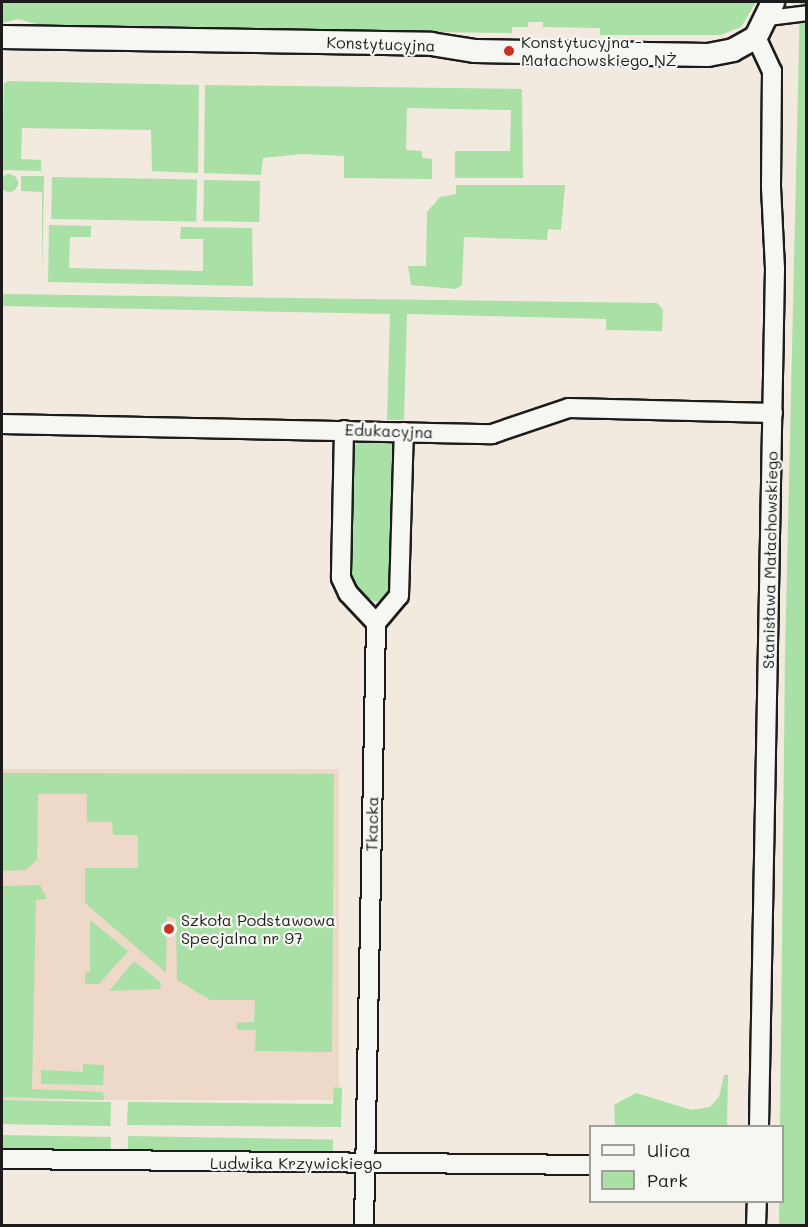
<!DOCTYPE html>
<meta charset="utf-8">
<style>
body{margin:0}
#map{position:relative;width:808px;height:1227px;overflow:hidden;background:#f2e9df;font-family:Mali,sans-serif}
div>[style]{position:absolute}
.built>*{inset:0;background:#eed9c8;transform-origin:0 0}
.green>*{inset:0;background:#a8e0a5;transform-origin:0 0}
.round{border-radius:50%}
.roads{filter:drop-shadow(2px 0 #1c1c1c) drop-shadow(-2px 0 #1c1c1c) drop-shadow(0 2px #1c1c1c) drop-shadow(0 -2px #1c1c1c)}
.pedestrian>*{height:14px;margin:-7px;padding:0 7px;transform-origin:7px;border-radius:7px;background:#f6f6f2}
.minor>*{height:18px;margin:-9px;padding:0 9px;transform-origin:9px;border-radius:9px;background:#f6f6f2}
.tertiary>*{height:22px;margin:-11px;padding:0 11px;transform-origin:11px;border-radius:11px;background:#f6f6f2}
.dots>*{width:16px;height:16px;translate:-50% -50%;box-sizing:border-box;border:3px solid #f6f6f2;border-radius:50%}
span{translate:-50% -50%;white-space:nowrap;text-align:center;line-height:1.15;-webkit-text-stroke:4.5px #f6f6f2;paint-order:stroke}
.poi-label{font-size:16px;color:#1c1c1c}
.left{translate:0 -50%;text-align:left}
.street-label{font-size:16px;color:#1c1c1c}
.frame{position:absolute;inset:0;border:3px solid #1c1c1c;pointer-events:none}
.legend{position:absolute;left:589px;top:1125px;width:195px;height:78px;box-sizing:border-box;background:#f6f6f2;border:2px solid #9f9f9c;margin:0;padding:8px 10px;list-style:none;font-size:18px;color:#1c1c1c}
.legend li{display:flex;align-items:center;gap:12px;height:30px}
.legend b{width:30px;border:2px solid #9f9f9c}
</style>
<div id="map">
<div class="built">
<i style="left:2px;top:769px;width:337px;height:331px"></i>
</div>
<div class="green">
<i style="clip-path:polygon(2px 2px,756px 2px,741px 27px,720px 35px,600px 35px,600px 28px,543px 27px,543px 22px,528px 22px,528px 27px,512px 27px,512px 33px,48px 27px,18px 19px,2px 23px)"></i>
<i style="clip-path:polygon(800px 2px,806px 2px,806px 1225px,779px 1226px,785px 656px)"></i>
<i style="clip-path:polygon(8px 81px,199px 85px,198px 173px,152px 171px,151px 130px,22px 128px,21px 159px,41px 160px,41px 171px,2px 170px,4px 84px)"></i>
<i style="clip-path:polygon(205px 85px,522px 89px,523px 178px,455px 178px,455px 151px,510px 151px,511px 110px,407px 108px,406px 150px,422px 151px,422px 158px,432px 159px,432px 179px,344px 178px,344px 156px,302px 154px,263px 158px,261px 175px,204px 173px)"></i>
<i class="round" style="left:0;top:174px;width:18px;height:18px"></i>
<i style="clip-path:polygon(21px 176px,44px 176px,42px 282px,42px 192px,21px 191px)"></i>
<i style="left:52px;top:177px;width:145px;height:42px;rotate:1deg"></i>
<i style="left:204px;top:180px;width:56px;height:41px;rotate:1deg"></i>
<i style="clip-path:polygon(456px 185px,565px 185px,561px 230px,548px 229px,547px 240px,464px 237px,462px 285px,456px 289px,411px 285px,408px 266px,426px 266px,427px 212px,440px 197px,456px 194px)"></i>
<i style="clip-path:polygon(49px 225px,91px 226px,91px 237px,70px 237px,69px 268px,203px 271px,203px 239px,180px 239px,181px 227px,252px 228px,253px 286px,48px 282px)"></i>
<i style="clip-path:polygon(2px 294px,657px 303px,663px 310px,662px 331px,606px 330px,606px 319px,407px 314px,404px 420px,387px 420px,390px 314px,2px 306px)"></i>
<i style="clip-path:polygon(387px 437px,395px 445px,390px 595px,376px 602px,358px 593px,350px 578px,352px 451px,359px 440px)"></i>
<i style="clip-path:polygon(2px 773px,334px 774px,332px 1052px,255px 1051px,256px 1030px,237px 1030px,237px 1023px,254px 1022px,255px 1000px,210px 1000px,177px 980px,176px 919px,167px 916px,166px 973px,85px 903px,85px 868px,138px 868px,138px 835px,113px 835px,112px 822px,87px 822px,87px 794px,38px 794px,37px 860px,26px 870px,2px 871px)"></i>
<i style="clip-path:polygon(40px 885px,47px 899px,36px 900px,32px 1089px,103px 1092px,104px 1100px,2px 1097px,2px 886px)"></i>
<i style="clip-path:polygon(90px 920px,128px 951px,99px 984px,85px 984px,85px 973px,90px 972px)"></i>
<i style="clip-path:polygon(134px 961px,161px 983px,160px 989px,109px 991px)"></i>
<i style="clip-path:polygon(83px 1064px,104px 1065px,103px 1085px,41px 1084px,41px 1070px,83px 1072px)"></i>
<i style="clip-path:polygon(724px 1075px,728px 1075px,727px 1126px,615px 1126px,614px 1105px,636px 1093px,692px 1110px,710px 1107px,719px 1097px)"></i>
<i style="clip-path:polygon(334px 1087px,342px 1088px,341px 1127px,127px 1125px,128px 1102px,333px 1104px)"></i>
<i style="left:2px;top:1100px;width:109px;height:24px;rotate:1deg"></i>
<i style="left:2px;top:1135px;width:109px;height:13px;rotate:1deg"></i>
<i style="left:128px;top:1136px;width:205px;height:14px;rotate:1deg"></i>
</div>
<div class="roads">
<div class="pedestrian">
<i style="left:768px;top:18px;width:38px;rotate:-7deg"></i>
</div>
<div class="minor">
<i style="left:756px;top:37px;width:38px;rotate:65deg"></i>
<i style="left:772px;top:71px;width:116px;rotate:90.5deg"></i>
<i style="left:771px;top:187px;width:82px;rotate:87.2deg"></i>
<i style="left:775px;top:269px;width:857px;rotate:91.07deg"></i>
<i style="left:2px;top:424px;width:490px;rotate:1.2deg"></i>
<i style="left:492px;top:434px;width:81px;rotate:-18.7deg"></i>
<i style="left:569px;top:408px;width:204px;rotate:1.4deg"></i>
<i style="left:344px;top:430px;width:148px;rotate:91.2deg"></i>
<i style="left:341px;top:578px;width:17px;rotate:65deg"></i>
<i style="left:348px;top:593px;width:41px;rotate:47deg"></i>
<i style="left:2px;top:1159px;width:588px;rotate:0.58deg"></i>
<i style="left:364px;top:1226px;width:603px;rotate:-88.86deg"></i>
<i style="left:376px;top:623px;width:35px;rotate:-50deg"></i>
<i style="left:399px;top:596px;width:164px;rotate:-88.3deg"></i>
<i style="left:756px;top:1226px;width:24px;rotate:-88deg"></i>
</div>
<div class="tertiary">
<i style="left:2px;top:37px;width:429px;rotate:0.9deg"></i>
<i style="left:431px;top:44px;width:45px;rotate:9deg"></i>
<i style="left:475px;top:51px;width:233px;rotate:1deg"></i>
<i style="left:708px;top:55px;width:25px;rotate:-11deg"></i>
<i style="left:733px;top:50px;width:26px;rotate:-29deg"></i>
<i style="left:756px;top:37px;width:39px;rotate:-64deg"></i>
</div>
</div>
<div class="dots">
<i style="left:509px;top:51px;background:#c8321e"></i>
<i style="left:169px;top:929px;background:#c8321e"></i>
</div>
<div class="poi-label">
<span class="left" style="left:521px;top:51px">Konstytucyjna -<br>Małachowskiego NŻ</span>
<span class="left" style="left:181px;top:929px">Szkoła Podstawowa<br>Specjalna nr 97</span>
</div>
<div class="street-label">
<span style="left:381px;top:44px;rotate:2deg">Konstytucyjna</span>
<span style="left:389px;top:431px;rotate:2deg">Edukacyjna</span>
<span style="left:770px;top:560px;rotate:-89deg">Stanisława Małachowskiego</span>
<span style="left:372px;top:824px;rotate:-89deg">Tkacka</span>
<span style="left:296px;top:1163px">Ludwika Krzywickiego</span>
</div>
<div class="frame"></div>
<ul class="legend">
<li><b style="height:8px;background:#f6f6f2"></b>Ulica</li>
<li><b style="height:16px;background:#a8e0a5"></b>Park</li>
</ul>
</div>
